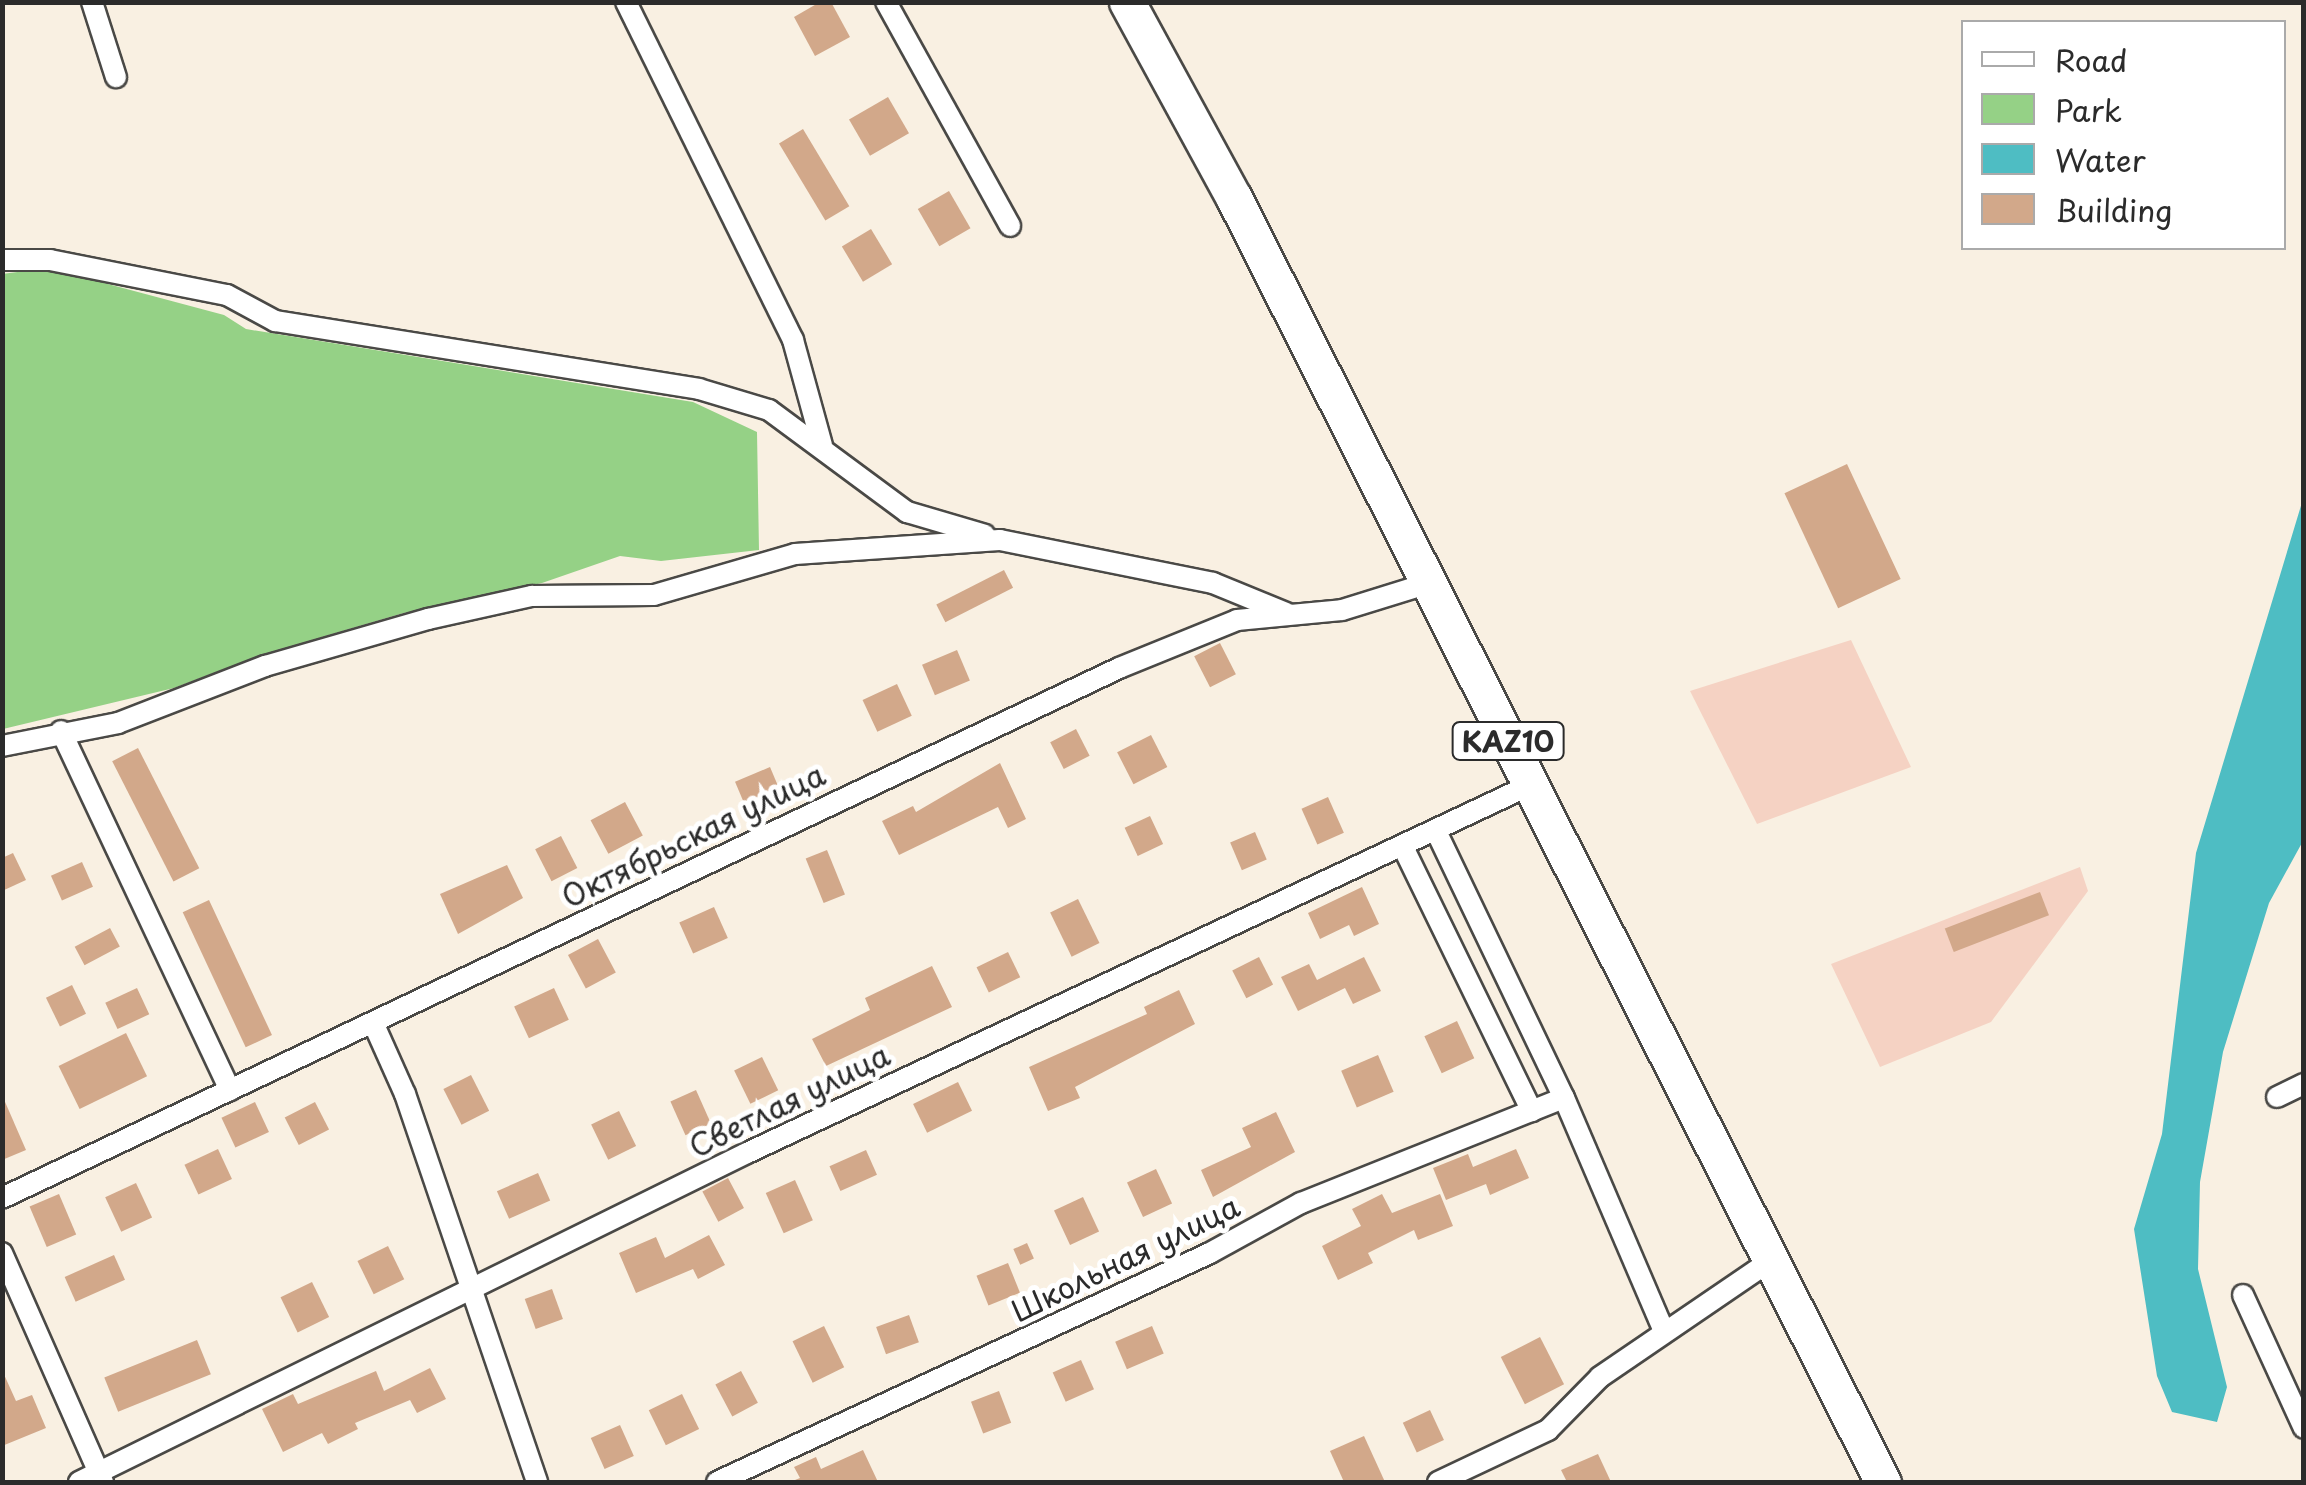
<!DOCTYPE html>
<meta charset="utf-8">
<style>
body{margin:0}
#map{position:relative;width:2306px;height:1485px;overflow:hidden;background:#f9f0e2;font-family:"Playpen Sans",sans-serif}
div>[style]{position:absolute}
.built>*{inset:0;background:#f5d2c3}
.green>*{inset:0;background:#95d186}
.water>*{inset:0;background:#4ebdc3}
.building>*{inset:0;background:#d2a88a;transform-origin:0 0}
.roads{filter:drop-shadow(2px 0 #4a4946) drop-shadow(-2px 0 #4a4946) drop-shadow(0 2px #4a4946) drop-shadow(0 -2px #4a4946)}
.street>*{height:20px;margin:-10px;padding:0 10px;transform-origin:10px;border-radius:10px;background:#fff}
.highway>*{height:35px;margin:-17.5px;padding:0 17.5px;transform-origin:17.5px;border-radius:17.5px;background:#fff}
span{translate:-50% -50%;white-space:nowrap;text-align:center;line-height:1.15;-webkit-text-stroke:10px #fff;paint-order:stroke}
.shield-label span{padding:2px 8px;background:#fff;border:2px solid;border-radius:8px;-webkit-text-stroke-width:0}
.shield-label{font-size:28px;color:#2b2b2b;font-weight:700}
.street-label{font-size:30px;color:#2b2b2b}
.frame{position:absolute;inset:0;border:5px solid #2b2b2b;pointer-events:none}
.legend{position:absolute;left:1961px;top:20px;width:325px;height:230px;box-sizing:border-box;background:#fff;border:2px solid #aaa;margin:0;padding:12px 18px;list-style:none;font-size:30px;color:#2b2b2b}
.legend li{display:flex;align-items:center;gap:20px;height:50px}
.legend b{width:50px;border:2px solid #aaa}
</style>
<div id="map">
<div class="built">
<i style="clip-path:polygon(1851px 640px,1911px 767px,1757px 824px,1690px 691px)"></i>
<i style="clip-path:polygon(2080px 867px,2088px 891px,1991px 1022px,1880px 1067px,1831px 964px)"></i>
</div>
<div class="green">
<i style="clip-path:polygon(48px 268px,224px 315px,246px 329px,693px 402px,757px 432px,759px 550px,661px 561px,620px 556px,542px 583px,404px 613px,264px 654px,174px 688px,3px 729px,2px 274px)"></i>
</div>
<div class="water">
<i style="clip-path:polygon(2303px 499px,2303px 841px,2269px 903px,2223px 1052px,2200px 1182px,2198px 1269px,2227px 1387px,2217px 1422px,2172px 1412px,2157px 1376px,2134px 1229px,2162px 1134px,2196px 853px)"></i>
</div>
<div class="building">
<i style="clip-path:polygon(820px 2px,831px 2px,850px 37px,815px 56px,794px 17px)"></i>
<i style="left:888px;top:97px;width:42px;height:45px;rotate:60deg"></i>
<i style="left:803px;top:129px;width:90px;height:28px;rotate:59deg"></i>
<i style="left:949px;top:191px;width:43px;height:36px;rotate:60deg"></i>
<i style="left:871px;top:229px;width:41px;height:34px;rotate:59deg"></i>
<i style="left:1847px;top:464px;width:127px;height:69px;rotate:65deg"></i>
<i style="left:1004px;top:570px;width:20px;height:76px;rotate:63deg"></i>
<i style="left:1220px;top:643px;width:35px;height:29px;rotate:63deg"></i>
<i style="left:957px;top:650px;width:33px;height:38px;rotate:67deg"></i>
<i style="left:897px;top:684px;width:35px;height:38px;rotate:65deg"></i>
<i style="left:1076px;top:729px;width:30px;height:29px;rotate:63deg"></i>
<i style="left:1151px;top:735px;width:36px;height:38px;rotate:63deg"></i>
<i style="left:138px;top:748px;width:135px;height:29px;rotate:63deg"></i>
<i style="clip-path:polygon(1000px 763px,1026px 819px,1008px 828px,998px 807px,899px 855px,882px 821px,913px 806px,916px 812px)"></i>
<i style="left:770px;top:767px;width:23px;height:38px;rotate:67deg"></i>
<i style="left:1328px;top:797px;width:39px;height:29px;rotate:66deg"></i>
<i style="left:625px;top:802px;width:38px;height:39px;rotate:62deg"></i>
<i style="left:1150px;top:816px;width:31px;height:28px;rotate:65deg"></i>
<i style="left:1255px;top:832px;width:30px;height:27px;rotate:67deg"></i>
<i style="left:561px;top:836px;width:36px;height:29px;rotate:63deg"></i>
<i style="left:827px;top:850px;width:48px;height:23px;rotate:68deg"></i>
<i style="clip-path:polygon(13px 853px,26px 880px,2px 891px,2px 858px)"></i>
<i style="left:82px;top:862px;width:27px;height:34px;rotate:66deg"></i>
<i style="clip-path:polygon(507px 865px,523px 898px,458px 934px,440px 894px)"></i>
<i style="clip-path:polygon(1362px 887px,1379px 924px,1354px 936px,1349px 925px,1320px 939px,1308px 913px)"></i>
<i style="left:2040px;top:892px;width:25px;height:102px;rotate:69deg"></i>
<i style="left:1078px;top:899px;width:49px;height:31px;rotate:64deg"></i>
<i style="left:209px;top:900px;width:149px;height:29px;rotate:65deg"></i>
<i style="left:714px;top:907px;width:34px;height:38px;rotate:66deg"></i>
<i style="left:110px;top:928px;width:21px;height:40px;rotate:62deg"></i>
<i style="left:598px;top:939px;width:38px;height:34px;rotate:62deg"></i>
<i style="left:1008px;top:952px;width:28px;height:35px;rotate:64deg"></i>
<i style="left:1259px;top:957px;width:31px;height:30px;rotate:63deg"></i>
<i style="clip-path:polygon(1364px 957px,1381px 991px,1353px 1004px,1345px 988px,1298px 1011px,1281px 977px,1309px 964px,1317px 980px)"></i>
<i style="clip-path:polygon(932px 966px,952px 1007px,826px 1066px,812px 1039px,870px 1010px,865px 998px)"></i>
<i style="left:72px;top:985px;width:32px;height:29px;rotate:64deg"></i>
<i style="left:137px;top:988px;width:29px;height:35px;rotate:65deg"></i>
<i style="left:554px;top:988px;width:35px;height:44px;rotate:65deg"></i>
<i style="clip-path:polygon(1179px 990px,1195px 1024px,1075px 1087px,1080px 1098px,1048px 1111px,1029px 1067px,1147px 1014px,1144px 1007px)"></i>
<i style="left:1457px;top:1021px;width:41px;height:36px;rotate:65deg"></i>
<i style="left:126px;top:1033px;width:48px;height:75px;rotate:64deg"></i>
<i style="left:1378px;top:1055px;width:40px;height:40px;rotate:67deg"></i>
<i style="left:762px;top:1057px;width:37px;height:31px;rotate:64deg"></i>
<i style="left:471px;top:1075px;width:40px;height:31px;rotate:63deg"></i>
<i style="left:958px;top:1082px;width:32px;height:50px;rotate:64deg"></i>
<i style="left:696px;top:1090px;width:37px;height:28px;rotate:66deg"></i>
<i style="clip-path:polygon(2px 1095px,26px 1150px,2px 1160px)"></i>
<i style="left:255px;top:1102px;width:33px;height:37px;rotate:65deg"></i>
<i style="left:315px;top:1102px;width:31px;height:34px;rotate:63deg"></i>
<i style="left:619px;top:1111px;width:39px;height:31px;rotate:64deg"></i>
<i style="clip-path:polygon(1276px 1112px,1295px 1152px,1213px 1197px,1201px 1170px,1251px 1147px,1242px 1128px)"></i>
<i style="left:218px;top:1149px;width:33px;height:37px;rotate:65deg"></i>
<i style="clip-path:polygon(1516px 1149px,1529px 1178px,1490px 1195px,1486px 1184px,1446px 1200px,1433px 1168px,1468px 1154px,1473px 1167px)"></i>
<i style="left:866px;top:1150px;width:27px;height:40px;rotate:66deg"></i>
<i style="left:1156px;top:1169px;width:38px;height:32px;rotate:65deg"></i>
<i style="left:538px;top:1173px;width:30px;height:45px;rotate:66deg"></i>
<i style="left:728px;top:1178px;width:34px;height:29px;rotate:62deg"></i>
<i style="left:795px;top:1180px;width:44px;height:32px;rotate:66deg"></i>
<i style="left:136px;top:1183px;width:38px;height:34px;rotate:65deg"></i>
<i style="left:59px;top:1194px;width:44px;height:32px;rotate:67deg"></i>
<i style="clip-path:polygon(1382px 1194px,1392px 1213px,1440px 1194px,1453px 1226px,1418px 1240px,1414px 1230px,1368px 1253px,1373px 1263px,1338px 1280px,1322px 1246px,1361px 1226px,1352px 1209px)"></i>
<i style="left:1083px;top:1197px;width:38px;height:32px;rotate:65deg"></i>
<i style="clip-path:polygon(709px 1235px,725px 1265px,698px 1279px,693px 1269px,636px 1293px,619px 1253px,656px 1237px,665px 1258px)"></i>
<i style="left:1027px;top:1243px;width:17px;height:15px;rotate:66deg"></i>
<i style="left:388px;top:1246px;width:37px;height:34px;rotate:64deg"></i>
<i style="left:114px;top:1255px;width:27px;height:54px;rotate:66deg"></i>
<i style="left:1008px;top:1263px;width:32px;height:34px;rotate:68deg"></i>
<i style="left:312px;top:1282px;width:39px;height:35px;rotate:64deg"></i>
<i style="left:552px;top:1289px;width:32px;height:29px;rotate:70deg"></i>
<i style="left:909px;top:1315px;width:29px;height:35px;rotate:70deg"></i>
<i style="left:824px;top:1326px;width:46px;height:35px;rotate:64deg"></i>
<i style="left:1152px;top:1326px;width:30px;height:40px;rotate:67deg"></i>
<i style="left:1540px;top:1337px;width:53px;height:44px;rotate:63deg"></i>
<i style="left:197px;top:1340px;width:37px;height:100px;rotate:68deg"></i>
<i style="left:1081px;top:1360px;width:32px;height:31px;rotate:66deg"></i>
<i style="clip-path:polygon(430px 1368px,446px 1399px,417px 1413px,410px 1400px,355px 1423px,358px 1429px,328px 1444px,322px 1433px,283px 1452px,262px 1409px,293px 1394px,298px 1404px,376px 1371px,384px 1391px)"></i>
<i style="clip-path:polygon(2px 1370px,16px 1401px,32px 1395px,46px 1428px,2px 1446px)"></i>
<i style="left:741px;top:1371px;width:36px;height:29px;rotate:62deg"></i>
<i style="left:999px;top:1391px;width:34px;height:30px;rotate:69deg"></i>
<i style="left:682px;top:1394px;width:39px;height:37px;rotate:64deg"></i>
<i style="left:1430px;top:1410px;width:33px;height:30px;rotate:65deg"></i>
<i style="left:620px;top:1425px;width:34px;height:32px;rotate:66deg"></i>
<i style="clip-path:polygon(1364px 1436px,1385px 1482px,1344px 1482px,1330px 1451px)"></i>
<i style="clip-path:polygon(863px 1450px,878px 1482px,790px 1482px,800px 1478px,794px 1467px,816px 1457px,821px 1469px)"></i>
<i style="clip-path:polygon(1598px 1454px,1611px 1482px,1567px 1482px,1561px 1470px)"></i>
</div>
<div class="roads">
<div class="street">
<i style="left:92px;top:2px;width:79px;rotate:72.3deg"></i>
<i style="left:626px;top:2px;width:377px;rotate:63.7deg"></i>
<i style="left:793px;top:340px;width:109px;rotate:74.6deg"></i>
<i style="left:886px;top:2px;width:256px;rotate:61deg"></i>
<i style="left:2px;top:260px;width:48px"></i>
<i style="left:50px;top:260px;width:180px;rotate:11.2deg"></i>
<i style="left:227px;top:295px;width:55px;rotate:28.4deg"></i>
<i style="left:275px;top:321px;width:429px;rotate:9.1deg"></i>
<i style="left:699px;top:389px;width:73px;rotate:16.7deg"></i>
<i style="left:769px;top:410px;width:172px;rotate:36.5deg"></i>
<i style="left:907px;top:512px;width:81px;rotate:16.4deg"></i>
<i style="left:61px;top:731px;width:397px;rotate:64.8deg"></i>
<i style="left:2px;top:746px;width:118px;rotate:-11.2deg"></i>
<i style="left:118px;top:723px;width:158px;rotate:-21.2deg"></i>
<i style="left:265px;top:666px;width:170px;rotate:-16.1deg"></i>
<i style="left:428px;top:619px;width:107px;rotate:-12.5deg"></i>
<i style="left:532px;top:596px;width:122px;rotate:-0.5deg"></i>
<i style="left:654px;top:595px;width:147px;rotate:-16.2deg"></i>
<i style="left:795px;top:554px;width:205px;rotate:-3.9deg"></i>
<i style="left:1000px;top:540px;width:217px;rotate:11.4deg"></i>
<i style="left:1213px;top:583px;width:79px;rotate:22.3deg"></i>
<i style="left:1436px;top:831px;width:296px;rotate:64.4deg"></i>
<i style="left:1564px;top:1098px;width:251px;rotate:66.8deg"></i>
<i style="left:1403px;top:847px;width:294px;rotate:64deg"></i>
<i style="left:375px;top:1027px;width:73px;rotate:65.9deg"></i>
<i style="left:405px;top:1094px;width:410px;rotate:71.2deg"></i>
<i style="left:2277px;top:1097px;width:30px;rotate:-26deg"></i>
<i style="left:2px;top:1198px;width:1236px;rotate:-25.38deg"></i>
<i style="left:1119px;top:668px;width:127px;rotate:-22.1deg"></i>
<i style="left:1237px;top:620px;width:105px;rotate:-5.4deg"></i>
<i style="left:1342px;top:610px;width:91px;rotate:-17.2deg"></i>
<i style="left:2px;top:1253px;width:250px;rotate:66.2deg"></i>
<i style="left:2243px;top:1295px;width:146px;rotate:65.4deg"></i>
<i style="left:79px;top:1482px;width:745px;rotate:-26.22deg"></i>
<i style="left:747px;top:1153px;width:865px;rotate:-25.17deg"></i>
<i style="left:717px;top:1482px;width:544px;rotate:-24.92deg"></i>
<i style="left:1210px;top:1253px;width:104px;rotate:-28.8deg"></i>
<i style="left:1301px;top:1203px;width:283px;rotate:-21.8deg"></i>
<i style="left:1438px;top:1482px;width:122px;rotate:-25.3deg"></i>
<i style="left:1548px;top:1430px;width:74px;rotate:-45.5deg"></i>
<i style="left:1600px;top:1377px;width:206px;rotate:-34.3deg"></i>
</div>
<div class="highway">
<i style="left:1127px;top:2px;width:223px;rotate:61.4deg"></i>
<i style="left:1234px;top:198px;width:1439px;rotate:63.19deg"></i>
</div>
</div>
<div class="shield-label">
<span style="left:1508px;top:741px">KAZ10</span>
</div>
<div class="street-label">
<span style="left:693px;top:835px;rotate:-26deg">Октябрьская улица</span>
<span style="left:789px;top:1100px;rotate:-26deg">Светлая улица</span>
<span style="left:1125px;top:1258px;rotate:-26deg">Школьная улица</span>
</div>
<div class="frame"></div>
<ul class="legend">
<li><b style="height:12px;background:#fff"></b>Road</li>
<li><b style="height:28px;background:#95d186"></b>Park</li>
<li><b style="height:28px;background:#4ebdc3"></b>Water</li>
<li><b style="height:28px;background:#d2a88a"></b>Building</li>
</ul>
</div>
